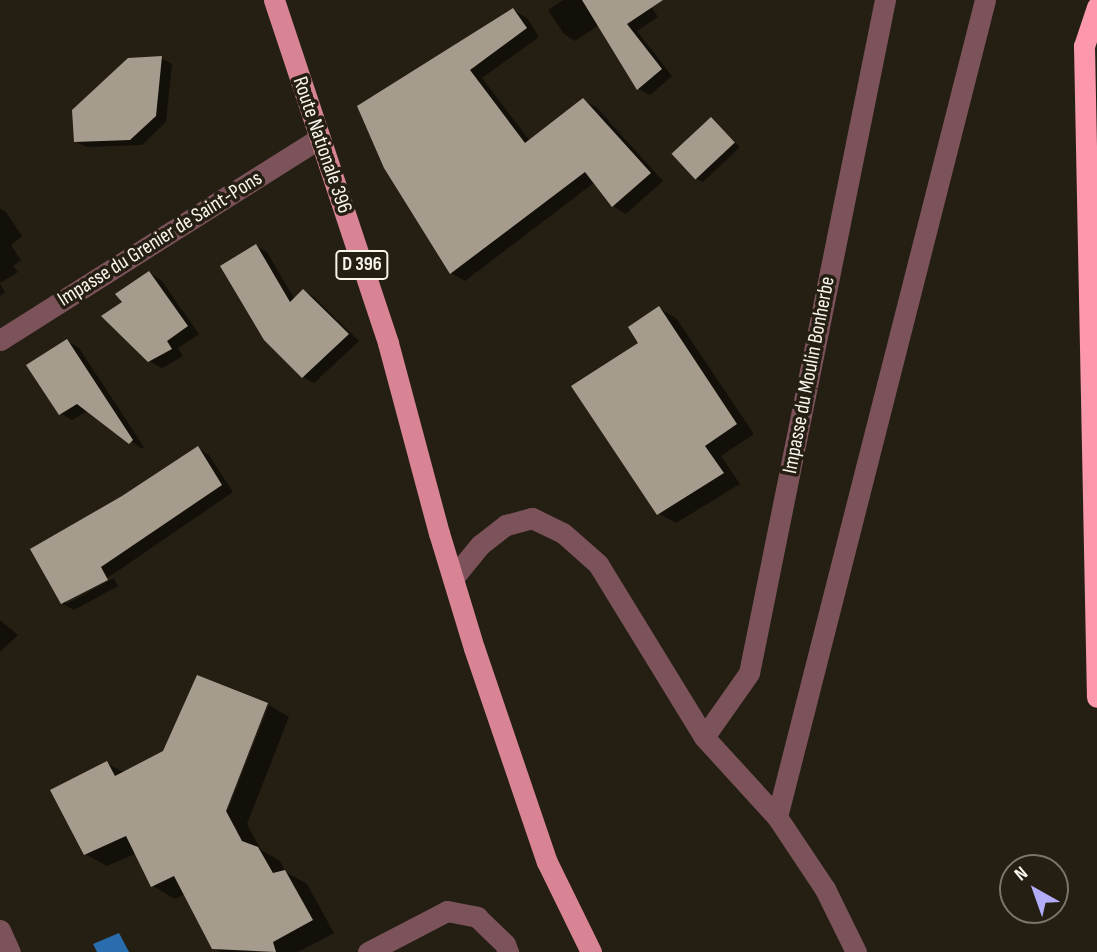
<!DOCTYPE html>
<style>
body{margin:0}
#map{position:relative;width:1097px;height:952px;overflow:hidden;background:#251f13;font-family:"Sofia Sans Condensed",sans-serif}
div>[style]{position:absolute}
.water>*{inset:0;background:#2a6daf}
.shadow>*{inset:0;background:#0007}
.building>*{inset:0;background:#a69c8e;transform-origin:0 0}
.minor>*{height:21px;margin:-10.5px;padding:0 10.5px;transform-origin:10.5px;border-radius:10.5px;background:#7c535a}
.major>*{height:21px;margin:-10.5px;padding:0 10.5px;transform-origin:10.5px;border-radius:10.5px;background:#d88495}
.highway>*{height:21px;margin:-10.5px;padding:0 10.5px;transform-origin:10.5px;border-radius:10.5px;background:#fd98ac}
span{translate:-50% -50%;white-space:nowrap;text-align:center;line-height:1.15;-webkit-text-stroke:7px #251f13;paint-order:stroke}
.shield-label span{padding:2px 5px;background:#251f13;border:2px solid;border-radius:5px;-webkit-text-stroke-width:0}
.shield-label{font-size:19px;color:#f9f5ec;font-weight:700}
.street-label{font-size:21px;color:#f9f5ec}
.north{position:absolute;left:999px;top:854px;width:70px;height:70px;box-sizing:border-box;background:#251f13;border:2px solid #7a756a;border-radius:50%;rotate:320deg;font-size:19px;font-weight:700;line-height:28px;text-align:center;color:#f9f5ec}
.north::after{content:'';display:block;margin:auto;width:24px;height:32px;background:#b3acf9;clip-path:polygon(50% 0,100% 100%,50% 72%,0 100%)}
</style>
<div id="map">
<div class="water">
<i style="clip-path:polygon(119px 933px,129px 952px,97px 952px,93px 944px)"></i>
</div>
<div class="shadow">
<i style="clip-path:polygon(563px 0,647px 0,658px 17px,637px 31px,672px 76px,650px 95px,639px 89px,599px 25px,575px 41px,564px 34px,548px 10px)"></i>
<i style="clip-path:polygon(513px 10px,527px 18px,539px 37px,482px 78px,530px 141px,583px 100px,597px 108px,663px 181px,626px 214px,613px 206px,595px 182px,465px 281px,451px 273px,384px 164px)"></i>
<i style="clip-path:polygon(161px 58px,172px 64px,166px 122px,142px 145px,86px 147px,75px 141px)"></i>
<i style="clip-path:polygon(711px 119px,740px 147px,703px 182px,697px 179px)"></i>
<i style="clip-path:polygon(0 208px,6px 212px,22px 236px,11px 245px,21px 260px,13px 266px,18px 272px,0 283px)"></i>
<i style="clip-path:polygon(256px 246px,267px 252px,295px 300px,304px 291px,314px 297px,359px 341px,314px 383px,303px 377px)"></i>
<i style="clip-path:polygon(149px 273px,161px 280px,199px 334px,178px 348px,183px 356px,162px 368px,149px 361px,124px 303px)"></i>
<i style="clip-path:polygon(0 284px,5px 292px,0 296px)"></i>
<i style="clip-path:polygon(659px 308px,676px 318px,754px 434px,721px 456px,740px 484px,676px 523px,658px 513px,641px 343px)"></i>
<i style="clip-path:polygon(67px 341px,79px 348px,144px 447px,142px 449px,89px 410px,72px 420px,60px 413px)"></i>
<i style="clip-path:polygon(198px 448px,209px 455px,233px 492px,112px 575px,66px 600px,66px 604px,114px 578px,118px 586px,74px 610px,62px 603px,123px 498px)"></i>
<i style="clip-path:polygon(0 620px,18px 635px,0 652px)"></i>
<i style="clip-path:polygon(198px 677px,268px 705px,221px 818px,224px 819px,269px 705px,289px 717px,247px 824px,261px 850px,280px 861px,286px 872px,307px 884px,334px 933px,298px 952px,221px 952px,213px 947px,185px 894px,175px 899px,153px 886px,137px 853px,107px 866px,85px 854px,106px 763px,125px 773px,165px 752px)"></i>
</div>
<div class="building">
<i style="clip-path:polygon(582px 0,663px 0,627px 24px,662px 69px,637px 90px)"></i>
<i style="clip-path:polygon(513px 8px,527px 28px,470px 70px,525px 143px,583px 98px,651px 173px,612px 207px,585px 172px,450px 274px,384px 168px,357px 106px)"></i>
<i style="clip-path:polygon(162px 56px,156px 116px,130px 140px,74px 142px,72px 110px,128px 58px)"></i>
<i style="left:711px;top:117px;width:35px;height:54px;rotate:47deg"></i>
<i style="clip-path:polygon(256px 244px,290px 302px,303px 289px,349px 334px,302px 378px,264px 340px,220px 266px)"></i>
<i style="clip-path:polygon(149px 271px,188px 326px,167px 341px,172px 349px,148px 362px,101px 316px,122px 302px,115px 294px)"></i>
<i style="clip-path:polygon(659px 306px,737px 424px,705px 446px,724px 473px,657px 515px,571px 386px,638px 343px,628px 327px)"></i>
<i style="clip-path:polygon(67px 339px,133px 440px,129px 444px,77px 404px,59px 415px,26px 365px)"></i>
<i style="clip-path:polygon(198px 446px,222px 485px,101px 567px,108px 580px,61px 604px,30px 549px,122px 496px)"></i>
<i style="clip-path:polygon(197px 675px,268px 703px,226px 811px,242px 841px,258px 847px,273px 873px,285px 870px,313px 920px,273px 942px,276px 952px,212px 949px,174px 876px,151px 887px,126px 836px,84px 855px,50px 790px,107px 761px,115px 776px,163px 751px)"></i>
</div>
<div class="minor">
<i style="left:0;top:340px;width:378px;rotate:-32.3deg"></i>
<i style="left:453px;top:578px;width:43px;rotate:-50.7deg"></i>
<i style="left:480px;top:545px;width:33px;rotate:-38deg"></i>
<i style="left:506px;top:525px;width:27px;rotate:-15deg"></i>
<i style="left:532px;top:518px;width:34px;rotate:26deg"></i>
<i style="left:563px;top:533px;width:47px;rotate:41.5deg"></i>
<i style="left:598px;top:564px;width:203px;rotate:58.5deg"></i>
<i style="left:704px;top:737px;width:108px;rotate:47.6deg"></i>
<i style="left:777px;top:817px;width:87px;rotate:56.3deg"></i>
<i style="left:825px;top:889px;width:70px;rotate:63.8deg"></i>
<i style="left:704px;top:737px;width:78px;rotate:-54.9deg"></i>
<i style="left:749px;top:673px;width:687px;rotate:-78.58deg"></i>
<i style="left:777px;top:817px;width:843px;rotate:-75.72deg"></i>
<i style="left:0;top:930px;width:24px;rotate:66deg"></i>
<i style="left:368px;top:952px;width:89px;rotate:-27.4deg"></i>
<i style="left:447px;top:911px;width:31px;rotate:11deg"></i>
<i style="left:477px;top:917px;width:39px;rotate:44deg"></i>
<i style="left:505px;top:944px;width:9px;rotate:69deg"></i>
</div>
<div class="major">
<i style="left:274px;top:0;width:361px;rotate:71.6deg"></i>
<i style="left:388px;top:343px;width:197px;rotate:75deg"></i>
<i style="left:439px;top:533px;width:120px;rotate:73.1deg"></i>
<i style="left:474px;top:648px;width:226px;rotate:71.2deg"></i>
<i style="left:547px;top:862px;width:100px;rotate:63.9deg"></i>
</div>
<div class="highway">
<i style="left:1097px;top:7px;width:41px;rotate:108.4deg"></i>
<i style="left:1084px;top:46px;width:651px;rotate:88.86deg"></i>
</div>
<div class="shield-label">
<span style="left:362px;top:265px">D 396</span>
</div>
<div class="street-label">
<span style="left:322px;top:145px;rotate:71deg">Route Nationale 396</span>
<span style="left:160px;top:239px;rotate:-32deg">Impasse du Grenier de Saint-Pons</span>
<span style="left:809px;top:375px;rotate:-79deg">Impasse du Moulin Bonherbe</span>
</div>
<div class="north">N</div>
</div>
